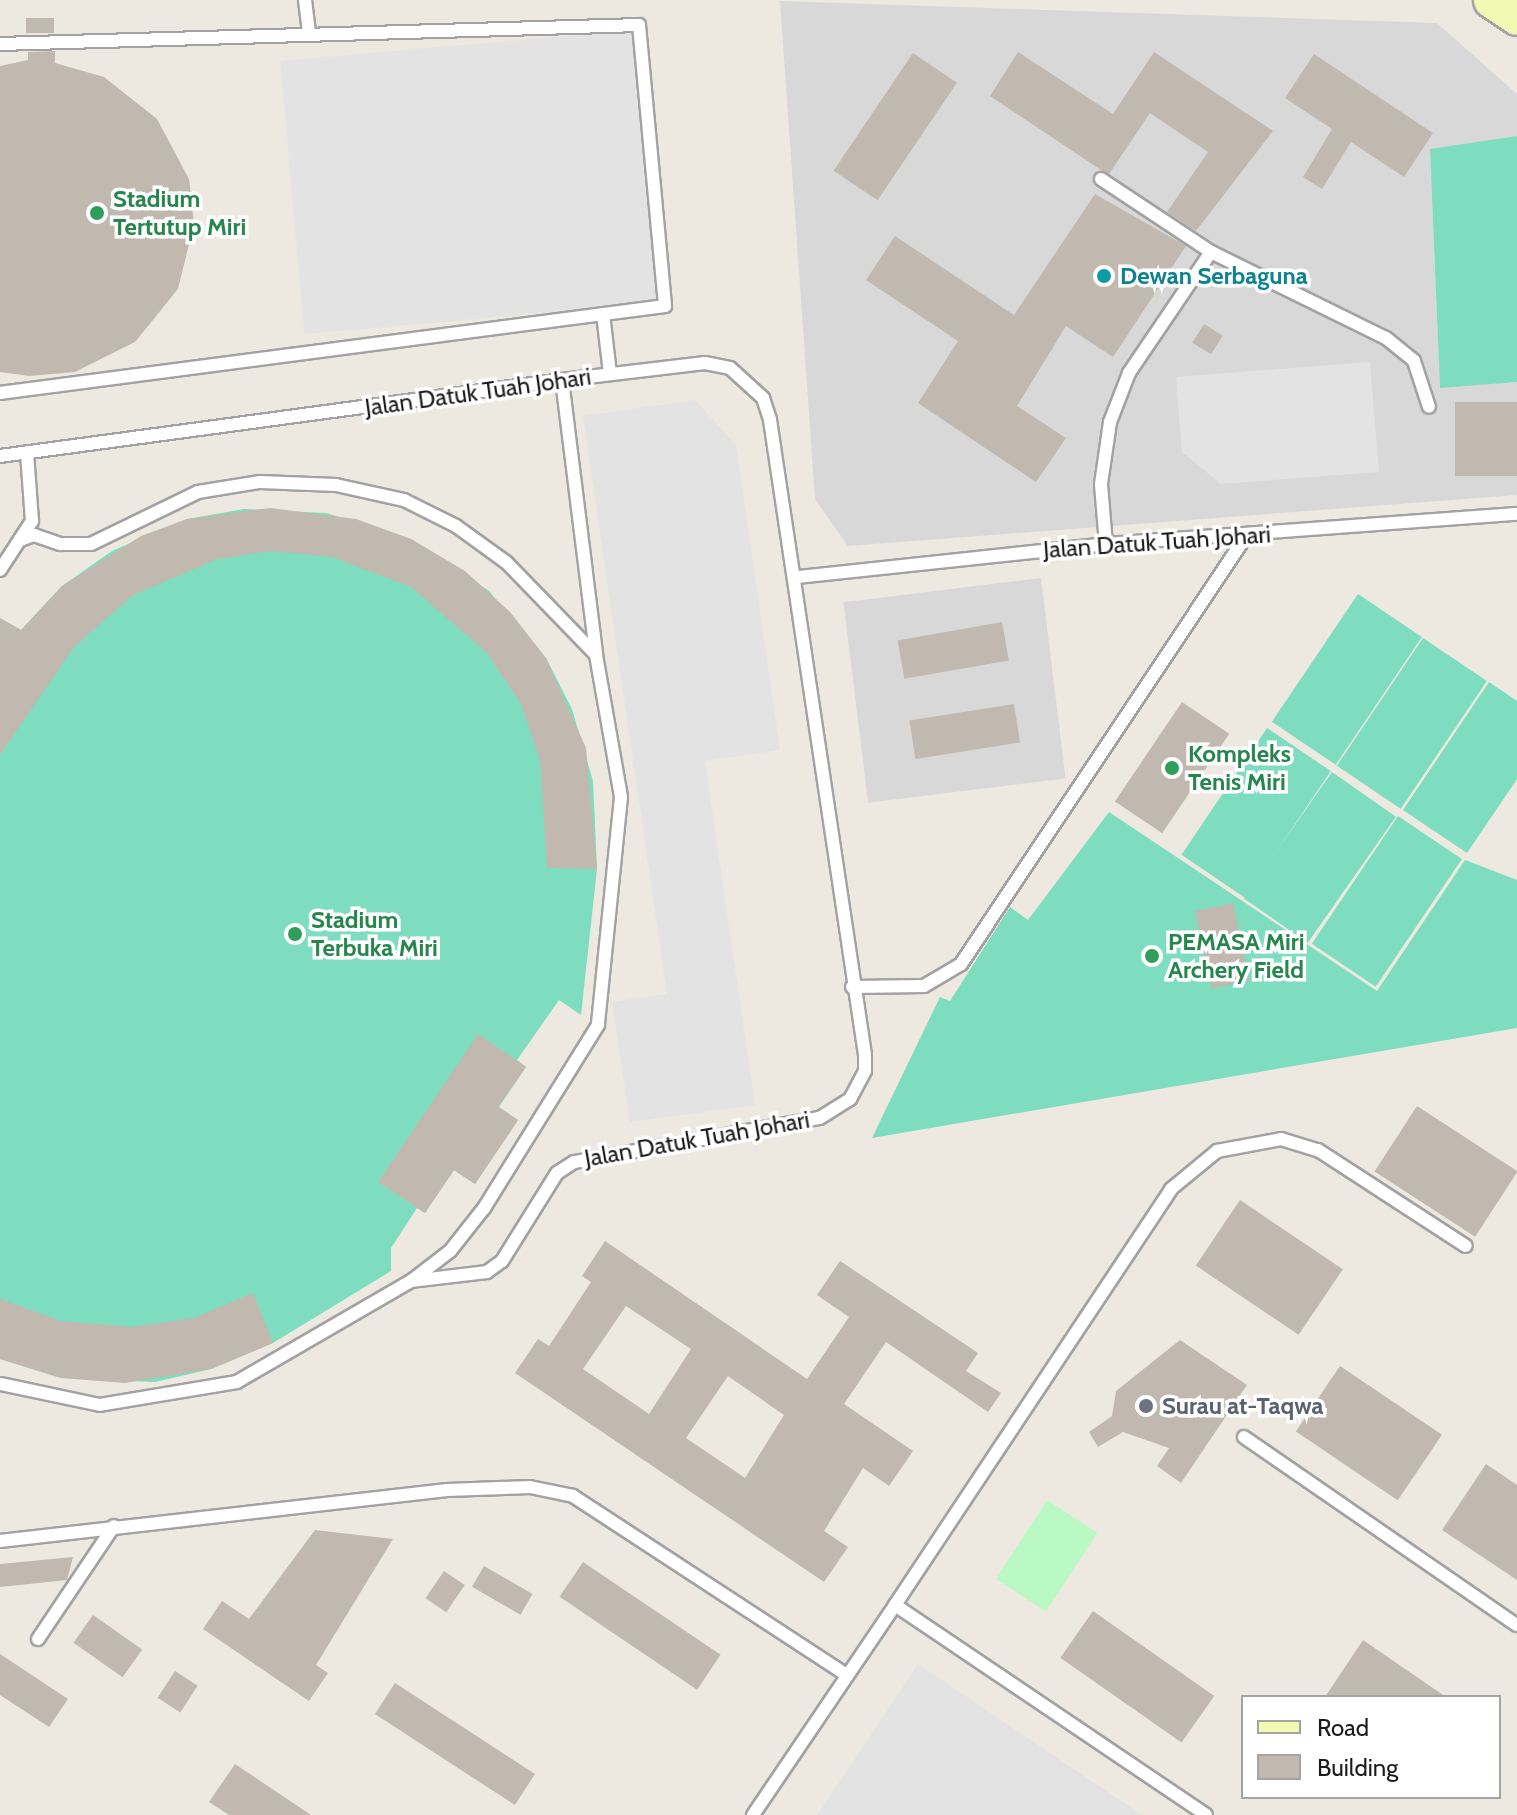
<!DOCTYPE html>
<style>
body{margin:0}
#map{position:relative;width:1517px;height:1815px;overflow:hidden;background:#ede9e0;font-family:Cabin,sans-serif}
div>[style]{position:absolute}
.residential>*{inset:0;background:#d9d8d8;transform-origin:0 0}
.park>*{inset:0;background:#bbf9c4;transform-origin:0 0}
.pitch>*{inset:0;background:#7dddbe;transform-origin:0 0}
.parking>*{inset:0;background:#e3e3e3;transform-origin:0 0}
.building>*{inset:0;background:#c1b8b0;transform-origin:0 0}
.roads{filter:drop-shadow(2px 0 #a2a2a2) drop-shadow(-2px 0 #a2a2a2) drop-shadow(0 2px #a2a2a2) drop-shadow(0 -2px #a2a2a2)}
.lane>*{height:12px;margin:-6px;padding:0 6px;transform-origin:6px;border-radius:6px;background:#fff}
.secondary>*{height:36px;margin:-18px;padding:0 18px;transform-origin:18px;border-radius:18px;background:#f1f9b2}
.dots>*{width:22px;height:22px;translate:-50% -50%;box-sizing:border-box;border:4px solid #fff;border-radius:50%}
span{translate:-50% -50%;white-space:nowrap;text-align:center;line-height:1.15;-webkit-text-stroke:7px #fff;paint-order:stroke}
.leisure-label{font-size:24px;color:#27864d;font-weight:700}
.left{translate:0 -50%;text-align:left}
.culture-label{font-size:24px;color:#0d838f;font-weight:700}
.street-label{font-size:24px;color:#1b1b1b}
.worship-label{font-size:24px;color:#5b616d;font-weight:700}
.legend{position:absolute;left:1241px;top:1695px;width:260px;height:104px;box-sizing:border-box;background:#fff;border:2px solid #a4a4a4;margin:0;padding:10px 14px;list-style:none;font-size:24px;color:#1b1b1b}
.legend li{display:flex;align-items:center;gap:16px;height:40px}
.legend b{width:40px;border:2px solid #a4a4a4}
</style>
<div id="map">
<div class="residential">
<i style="clip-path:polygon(780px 1px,1437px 23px,1517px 94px,1517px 136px,1430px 150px,1440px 387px,1517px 382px,1517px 495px,848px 546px,815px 499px)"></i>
<i style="left:1041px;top:578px;width:202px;height:199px;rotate:83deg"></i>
</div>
<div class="park">
<i style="left:1047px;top:1500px;width:60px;height:94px;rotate:33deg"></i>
</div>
<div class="pitch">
<i style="clip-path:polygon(1517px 136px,1517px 382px,1440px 388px,1430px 149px)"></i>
<i style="clip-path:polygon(244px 509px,326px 513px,411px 539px,489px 591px,546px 658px,572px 709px,593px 781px,597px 869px,581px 1015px,559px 1000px,517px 1060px,526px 1067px,499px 1107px,518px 1120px,475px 1184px,454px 1170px,425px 1213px,417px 1208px,391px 1248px,391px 1271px,273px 1343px,211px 1369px,155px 1382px,61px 1378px,0 1359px,0 618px,21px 630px,62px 586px,112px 551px,187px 519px)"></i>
<i style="left:1358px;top:594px;width:77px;height:154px;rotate:34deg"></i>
<i style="left:1423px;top:638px;width:77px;height:154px;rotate:34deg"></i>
<i style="clip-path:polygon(1489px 682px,1517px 701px,1517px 779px,1467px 853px,1403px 810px)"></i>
<i style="left:1267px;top:728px;width:77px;height:153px;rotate:34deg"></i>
<i style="left:1332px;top:772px;width:78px;height:154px;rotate:35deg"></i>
<i style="clip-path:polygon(1109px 812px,1377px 991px,1465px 860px,1517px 880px,1517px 1028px,872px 1138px,940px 997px,950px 1001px,1010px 907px,1028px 920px)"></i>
<i style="left:1398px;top:816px;width:77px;height:154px;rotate:34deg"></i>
</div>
<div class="parking">
<i style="left:634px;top:30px;width:274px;height:355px;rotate:85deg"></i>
<i style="clip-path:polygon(1370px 362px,1379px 472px,1221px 484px,1182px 452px,1176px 377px)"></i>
<i style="clip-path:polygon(695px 400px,736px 445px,780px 750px,705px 761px,755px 1105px,630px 1122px,612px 1002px,667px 994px,583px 416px)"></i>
<i style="clip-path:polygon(918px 1664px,1142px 1815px,817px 1815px)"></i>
</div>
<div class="building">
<i style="left:54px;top:18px;width:15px;height:28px;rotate:90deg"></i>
<i style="clip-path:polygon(55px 51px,55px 63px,104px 77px,157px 119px,189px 179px,194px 224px,178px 289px,135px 342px,75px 372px,29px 376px,0 372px,0 66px,28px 60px,28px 52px)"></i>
<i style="clip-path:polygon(1018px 52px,1113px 114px,1154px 52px,1273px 131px,1196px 231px,1167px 212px,1208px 152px,1150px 113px,1109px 174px,1101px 170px,990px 96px)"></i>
<i style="left:913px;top:53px;width:53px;height:142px;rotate:34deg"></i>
<i style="clip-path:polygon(1314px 54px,1433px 133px,1404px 177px,1351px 142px,1322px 189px,1303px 177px,1332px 129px,1285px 98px)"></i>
<i style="clip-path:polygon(1095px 194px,1186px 246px,1113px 357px,1066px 326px,1017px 406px,1066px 438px,1036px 482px,918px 403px,958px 341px,866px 280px,895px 236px,1014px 315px)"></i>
<i style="left:1204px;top:324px;width:22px;height:22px;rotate:32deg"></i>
<i style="left:1517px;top:402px;width:74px;height:62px;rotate:90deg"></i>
<i style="clip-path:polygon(270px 508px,356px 519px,411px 539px,465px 571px,510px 612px,546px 658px,586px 748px,597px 869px,547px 868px,540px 761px,521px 704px,486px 652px,411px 587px,332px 557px,270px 551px,218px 559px,133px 595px,73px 648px,0 755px,0 618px,21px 630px,62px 586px,141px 536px,187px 519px)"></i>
<i style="left:1002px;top:622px;width:39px;height:106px;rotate:80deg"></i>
<i style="left:1182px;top:702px;width:57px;height:120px;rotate:34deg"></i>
<i style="left:1014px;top:704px;width:39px;height:106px;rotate:81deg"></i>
<i style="left:1233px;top:903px;width:79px;height:39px;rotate:78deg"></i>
<i style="clip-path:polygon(478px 1034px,526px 1067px,498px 1107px,518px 1120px,475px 1184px,454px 1170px,425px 1213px,378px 1182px)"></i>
<i style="left:1417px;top:1106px;width:120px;height:78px;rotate:33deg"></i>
<i style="left:1240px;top:1200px;width:124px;height:79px;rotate:34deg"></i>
<i style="clip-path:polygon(evenodd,605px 1241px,807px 1379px,849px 1317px,817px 1295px,840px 1261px,978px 1353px,966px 1371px,1001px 1393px,988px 1412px,886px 1342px,844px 1404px,913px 1451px,889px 1486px,863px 1468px,824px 1531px,848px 1547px,824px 1582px,515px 1373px,538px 1339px,549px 1346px,591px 1282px,582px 1276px,605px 1241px,626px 1306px,691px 1349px,649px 1414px,583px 1369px,626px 1306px,605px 1241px,728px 1376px,784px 1415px,745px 1478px,686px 1438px,728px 1376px)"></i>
<i style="clip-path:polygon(253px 1293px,273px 1343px,211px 1369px,125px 1383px,61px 1378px,0 1359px,0 1299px,61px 1321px,132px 1327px,194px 1318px)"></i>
<i style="clip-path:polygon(1180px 1340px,1247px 1385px,1181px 1483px,1157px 1466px,1169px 1448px,1123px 1432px,1098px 1447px,1089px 1432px,1112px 1416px,1116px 1391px)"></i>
<i style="left:1340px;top:1366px;width:123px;height:79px;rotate:34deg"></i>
<i style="clip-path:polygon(1486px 1464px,1517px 1485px,1517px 1580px,1442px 1530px)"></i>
<i style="clip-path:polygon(315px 1530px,393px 1539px,316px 1665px,328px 1673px,309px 1701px,203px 1629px,222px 1601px,249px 1619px)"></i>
<i style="clip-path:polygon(73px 1557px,67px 1580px,0 1587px,0 1564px)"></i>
<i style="left:583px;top:1562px;width:166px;height:42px;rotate:34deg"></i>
<i style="left:484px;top:1566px;width:56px;height:24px;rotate:30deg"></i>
<i style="left:444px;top:1571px;width:25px;height:33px;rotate:34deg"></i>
<i style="left:1093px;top:1611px;width:148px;height:57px;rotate:35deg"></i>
<i style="left:93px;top:1615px;width:60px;height:34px;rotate:35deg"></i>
<i style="clip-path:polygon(1363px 1640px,1446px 1697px,1325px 1697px)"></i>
<i style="clip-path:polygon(0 1654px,68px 1699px,49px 1727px,0 1695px)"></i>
<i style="left:175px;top:1671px;width:27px;height:32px;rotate:33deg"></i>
<i style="left:395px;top:1683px;width:167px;height:37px;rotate:33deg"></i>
<i style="clip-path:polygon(235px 1764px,311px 1815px,229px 1815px,209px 1802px)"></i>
</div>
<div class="roads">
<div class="lane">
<i style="left:305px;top:0;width:34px;rotate:83deg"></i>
<i style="left:0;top:44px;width:639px;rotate:-1.7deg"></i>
<i style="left:639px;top:25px;width:282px;rotate:84.7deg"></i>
<i style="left:665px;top:306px;width:671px;rotate:172.55deg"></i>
<i style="left:1101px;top:179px;width:132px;rotate:33.6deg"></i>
<i style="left:1211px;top:252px;width:195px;rotate:26.2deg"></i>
<i style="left:1386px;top:338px;width:36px;rotate:39deg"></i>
<i style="left:1414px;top:361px;width:48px;rotate:71.9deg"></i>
<i style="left:603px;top:314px;width:60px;rotate:83.3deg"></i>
<i style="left:562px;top:380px;width:276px;rotate:82.9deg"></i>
<i style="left:0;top:456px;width:567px;rotate:-7.7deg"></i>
<i style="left:562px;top:380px;width:144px;rotate:-6.8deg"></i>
<i style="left:705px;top:363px;width:25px;rotate:11deg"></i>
<i style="left:730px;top:368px;width:45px;rotate:42.3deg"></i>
<i style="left:763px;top:398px;width:23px;rotate:72deg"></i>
<i style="left:770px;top:420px;width:642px;rotate:81.49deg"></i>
<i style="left:865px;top:1055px;width:16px;rotate:90deg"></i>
<i style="left:865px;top:1071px;width:32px;rotate:118deg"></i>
<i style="left:850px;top:1099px;width:36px;rotate:148deg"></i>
<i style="left:819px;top:1118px;width:249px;rotate:169.8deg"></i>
<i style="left:574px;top:1162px;width:20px;rotate:147deg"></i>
<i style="left:557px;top:1173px;width:104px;rotate:122deg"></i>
<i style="left:502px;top:1261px;width:19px;rotate:144deg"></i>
<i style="left:487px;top:1272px;width:77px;rotate:173.2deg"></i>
<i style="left:411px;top:1281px;width:201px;rotate:149.9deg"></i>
<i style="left:237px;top:1382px;width:139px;rotate:170.5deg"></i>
<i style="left:100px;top:1405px;width:102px;rotate:-168.1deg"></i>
<i style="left:20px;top:540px;width:15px;rotate:-20deg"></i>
<i style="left:34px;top:535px;width:28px;rotate:19deg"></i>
<i style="left:60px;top:544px;width:31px"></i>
<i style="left:91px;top:544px;width:119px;rotate:-25.9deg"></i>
<i style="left:198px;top:492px;width:63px;rotate:-9.2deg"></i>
<i style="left:260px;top:482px;width:76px;rotate:2.3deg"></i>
<i style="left:336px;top:485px;width:70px;rotate:12.4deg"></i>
<i style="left:404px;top:500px;width:58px;rotate:26.6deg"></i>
<i style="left:456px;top:526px;width:62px;rotate:35.8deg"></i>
<i style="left:506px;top:562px;width:129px;rotate:45.9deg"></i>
<i style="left:596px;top:655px;width:144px;rotate:80deg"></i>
<i style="left:621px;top:797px;width:229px;rotate:95.8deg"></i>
<i style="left:598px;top:1025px;width:216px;rotate:121.9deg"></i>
<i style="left:484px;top:1208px;width:55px;rotate:128.3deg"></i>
<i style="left:450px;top:1251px;width:49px;rotate:142.4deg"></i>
<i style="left:1106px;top:544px;width:60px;rotate:-94.8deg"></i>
<i style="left:1101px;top:484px;width:63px;rotate:-81.7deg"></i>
<i style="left:1110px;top:422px;width:53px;rotate:-68.8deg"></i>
<i style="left:1129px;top:373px;width:146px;rotate:-55.9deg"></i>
<i style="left:0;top:570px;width:59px;rotate:-56.9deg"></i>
<i style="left:32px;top:521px;width:68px;rotate:-94.2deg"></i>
<i style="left:798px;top:577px;width:310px;rotate:-6.1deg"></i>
<i style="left:1106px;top:544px;width:412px;rotate:-4.2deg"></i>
<i style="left:852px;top:987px;width:72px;rotate:-0.8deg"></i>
<i style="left:924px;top:986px;width:43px;rotate:-30.7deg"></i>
<i style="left:961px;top:964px;width:514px;rotate:-56.34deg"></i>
<i style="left:1244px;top:1437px;width:331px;rotate:34.6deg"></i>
<i style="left:0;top:1541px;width:450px;rotate:-6.5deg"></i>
<i style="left:447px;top:1490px;width:83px;rotate:-2.1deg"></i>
<i style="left:530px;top:1487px;width:44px;rotate:11.8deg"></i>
<i style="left:573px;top:1496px;width:327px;rotate:33.2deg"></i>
<i style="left:895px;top:1605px;width:499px;rotate:-56.4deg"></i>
<i style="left:1171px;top:1189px;width:60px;rotate:-39.6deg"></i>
<i style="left:1217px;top:1151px;width:65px;rotate:-10.6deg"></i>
<i style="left:1281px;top:1139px;width:39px;rotate:17deg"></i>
<i style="left:1318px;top:1150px;width:176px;rotate:33deg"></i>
<i style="left:38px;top:1639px;width:136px;rotate:-56.1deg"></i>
<i style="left:753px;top:1815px;width:254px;rotate:-55.9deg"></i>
<i style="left:895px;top:1605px;width:375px;rotate:34deg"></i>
</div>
<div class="secondary">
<i style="left:1492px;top:0;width:30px;rotate:34deg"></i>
</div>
</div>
<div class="dots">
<i style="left:97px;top:213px;background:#2e9e5b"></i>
<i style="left:1104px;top:276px;background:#0f9aa8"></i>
<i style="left:1172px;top:768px;background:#2e9e5b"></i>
<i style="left:295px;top:934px;background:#2e9e5b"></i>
<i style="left:1152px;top:956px;background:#2e9e5b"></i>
<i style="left:1146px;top:1406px;background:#6b7280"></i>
</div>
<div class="leisure-label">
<span class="left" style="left:113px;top:213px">Stadium<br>Tertutup Miri</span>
<span class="left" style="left:1188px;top:768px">Kompleks<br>Tenis Miri</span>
<span class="left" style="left:311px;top:934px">Stadium<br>Terbuka Miri</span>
<span class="left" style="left:1168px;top:956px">PEMASA Miri<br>Archery Field</span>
</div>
<div class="culture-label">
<span class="left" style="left:1120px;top:276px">Dewan Serbaguna</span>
</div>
<div class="street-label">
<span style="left:478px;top:392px;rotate:-8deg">Jalan Datuk Tuah Johari</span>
<span style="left:1157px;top:542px;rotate:-4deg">Jalan Datuk Tuah Johari</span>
<span style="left:697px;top:1139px;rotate:-10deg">Jalan Datuk Tuah Johari</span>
</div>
<div class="worship-label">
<span class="left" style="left:1162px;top:1406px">Surau at-Taqwa</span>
</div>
<ul class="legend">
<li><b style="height:10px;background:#f1f9b2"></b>Road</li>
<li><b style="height:22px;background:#c1b8b0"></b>Building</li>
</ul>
</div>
